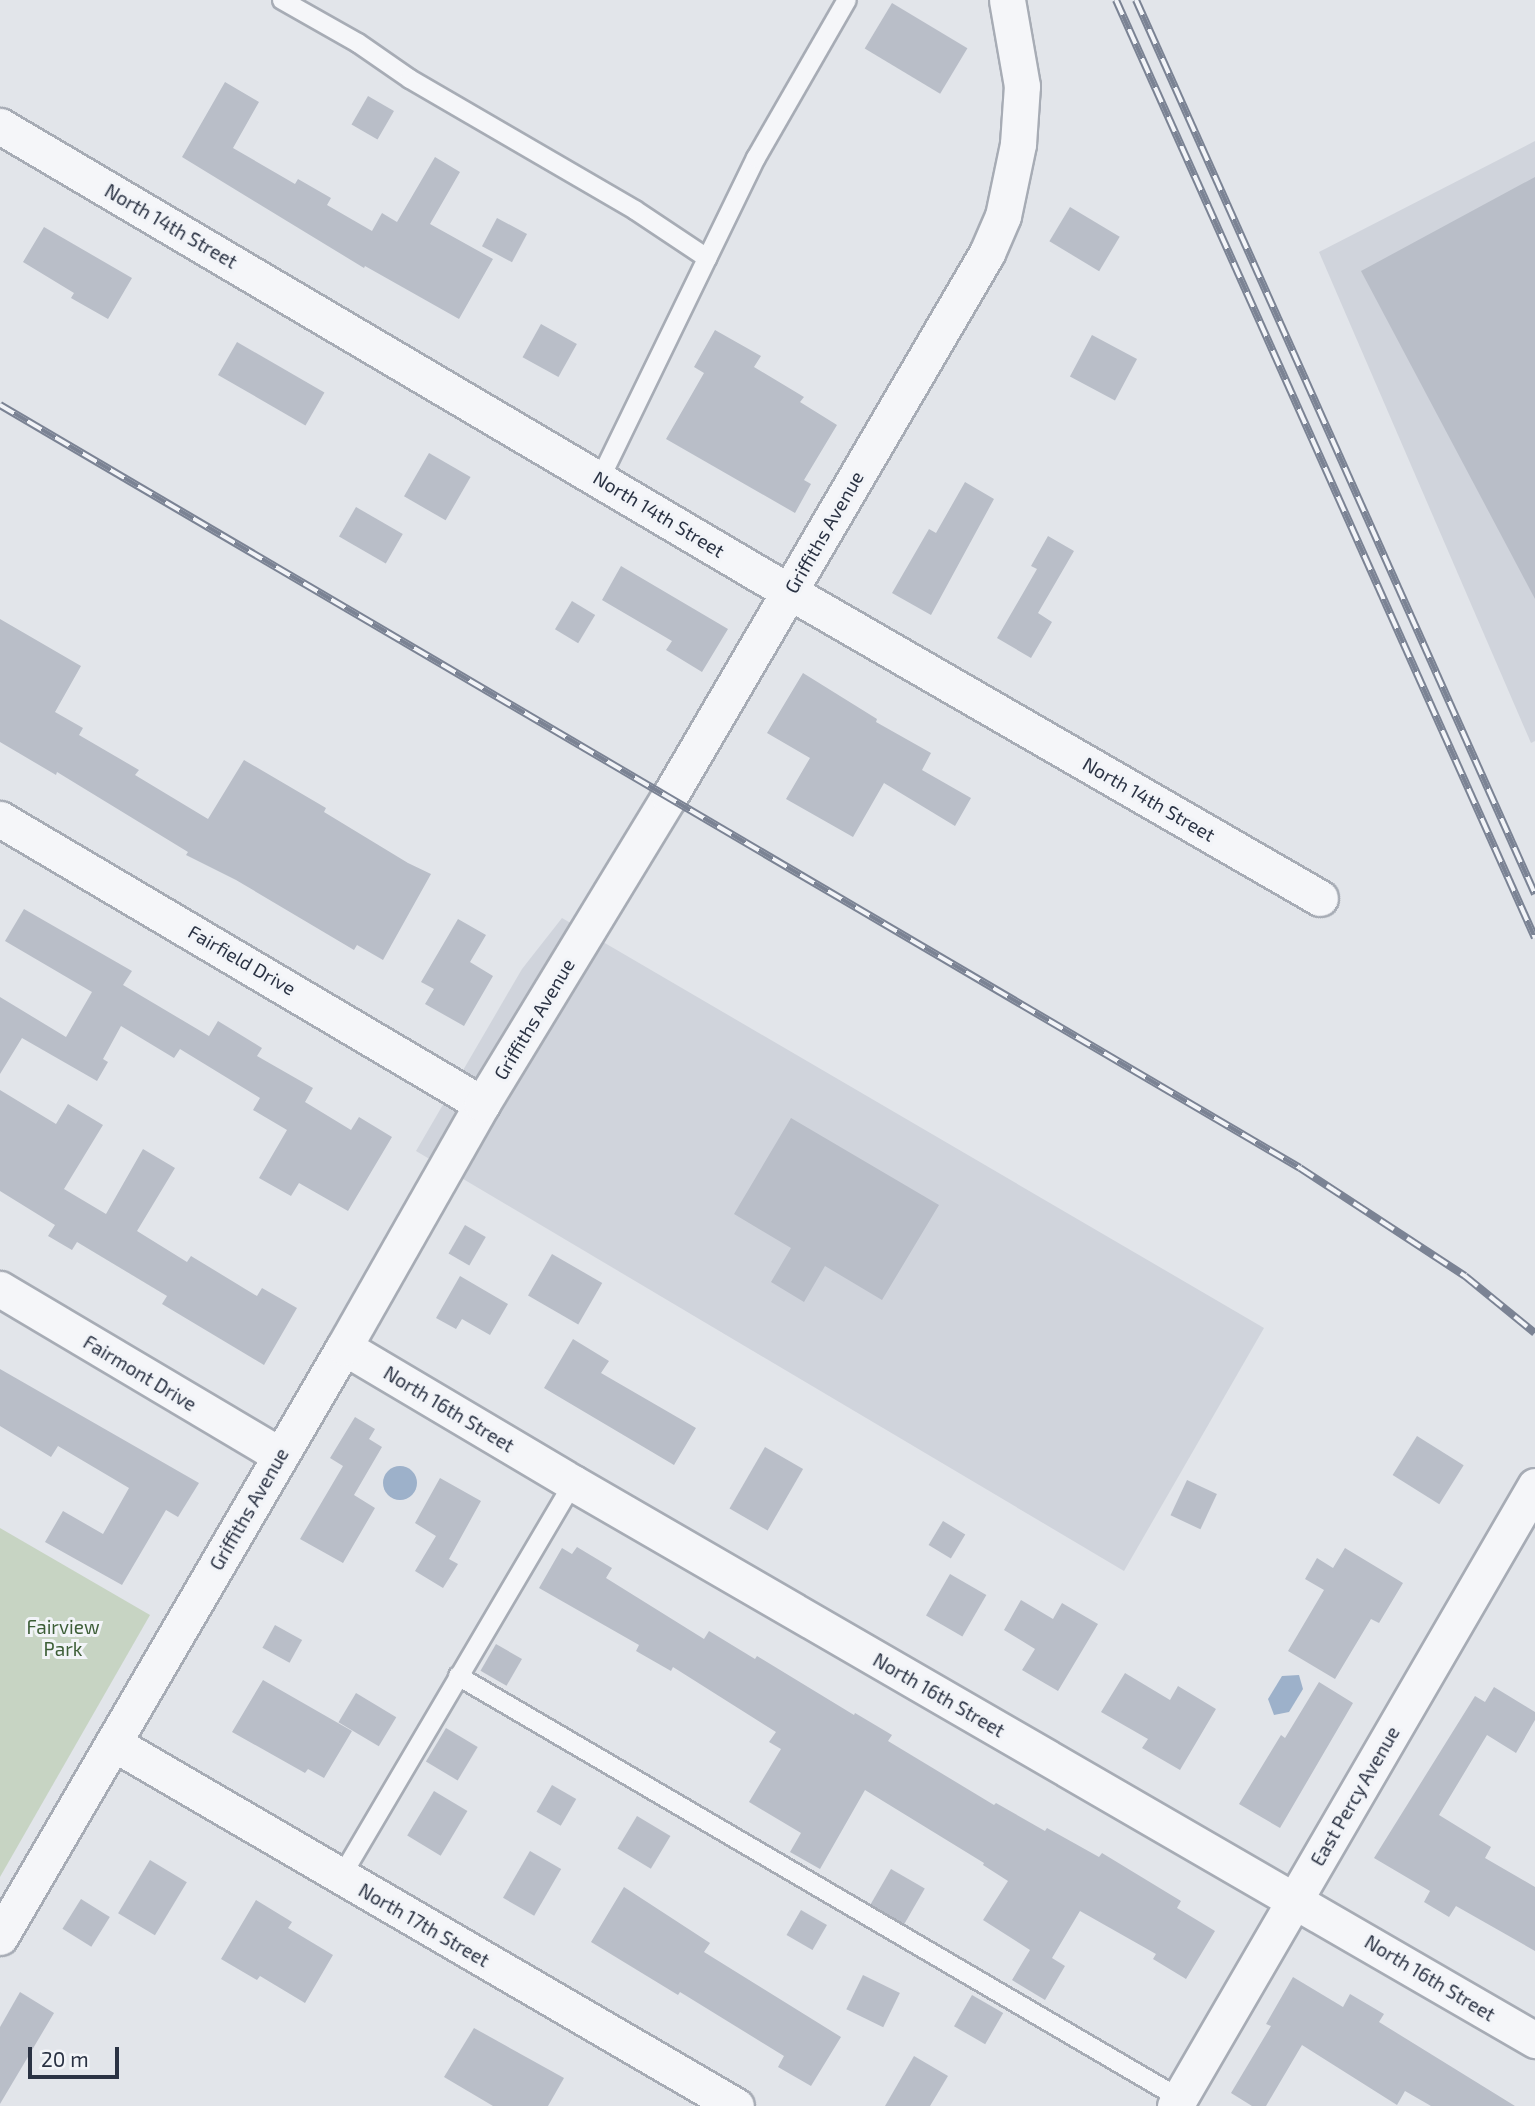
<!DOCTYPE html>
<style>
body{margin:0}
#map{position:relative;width:1535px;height:2106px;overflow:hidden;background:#e2e5ea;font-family:"Exo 2",sans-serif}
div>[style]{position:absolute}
.built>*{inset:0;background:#d0d4dc}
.green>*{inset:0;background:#c7d4c3}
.water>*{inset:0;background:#9db1ca}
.round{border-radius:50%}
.building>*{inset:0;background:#b9bec8;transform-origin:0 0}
.roads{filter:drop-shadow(2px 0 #a7acb5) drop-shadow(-2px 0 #a7acb5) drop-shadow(0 2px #a7acb5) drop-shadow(0 -2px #a7acb5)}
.lane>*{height:18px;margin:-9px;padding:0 9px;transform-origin:9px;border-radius:9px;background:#f5f6f9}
.street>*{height:35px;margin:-17.5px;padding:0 17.5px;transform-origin:17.5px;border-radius:17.5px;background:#f5f6f9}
.rail>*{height:8px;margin-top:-4px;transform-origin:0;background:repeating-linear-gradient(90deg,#f2f4f8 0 16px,#7b8394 0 32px);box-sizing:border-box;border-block:2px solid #7b8394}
span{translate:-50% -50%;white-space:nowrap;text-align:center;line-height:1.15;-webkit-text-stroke:6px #f2f4f8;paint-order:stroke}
.street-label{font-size:19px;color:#2a3243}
.park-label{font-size:19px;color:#3d5e37}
.scale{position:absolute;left:28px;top:2047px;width:91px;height:32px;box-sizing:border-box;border:4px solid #2a3243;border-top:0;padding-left:9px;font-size:21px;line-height:24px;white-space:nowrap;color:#2a3243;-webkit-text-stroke:5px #f2f4f8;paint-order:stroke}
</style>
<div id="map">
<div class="built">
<i style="clip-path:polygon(1535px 141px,1535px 741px,1531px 743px,1319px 252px)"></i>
<i style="clip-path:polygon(562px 918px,1264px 1328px,1124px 1571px,416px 1151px,522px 969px)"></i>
</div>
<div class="green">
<i style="clip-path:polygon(0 1528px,150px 1615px,0 1877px)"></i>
</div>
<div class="water">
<i class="round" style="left:383px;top:1466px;width:34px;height:34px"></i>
<i style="clip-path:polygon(1299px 1675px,1303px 1689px,1289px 1712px,1274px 1715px,1268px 1699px,1282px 1676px)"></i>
</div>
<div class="building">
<i style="left:892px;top:3px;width:88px;height:53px;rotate:31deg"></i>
<i style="clip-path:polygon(225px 82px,259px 102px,233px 148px,295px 184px,298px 179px,331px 198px,327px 205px,372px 231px,382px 213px,397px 222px,435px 157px,460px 172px,430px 224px,493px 259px,459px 319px,365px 266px,364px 268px,182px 157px)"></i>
<i style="left:368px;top:96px;width:30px;height:33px;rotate:30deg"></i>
<i style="clip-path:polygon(1535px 177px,1535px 599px,1361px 271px)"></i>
<i style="left:1070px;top:207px;width:58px;height:40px;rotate:31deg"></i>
<i style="left:497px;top:218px;width:34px;height:32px;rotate:28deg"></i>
<i style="clip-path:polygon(44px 227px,132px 278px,108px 319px,71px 298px,74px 293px,23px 262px)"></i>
<i style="left:541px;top:324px;width:41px;height:38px;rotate:29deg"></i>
<i style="clip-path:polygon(715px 330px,761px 356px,754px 367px,804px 397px,800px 402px,837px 425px,804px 480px,811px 484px,795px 513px,666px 439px,704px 373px,694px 367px)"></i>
<i style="left:1092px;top:335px;width:51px;height:47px;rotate:28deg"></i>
<i style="left:237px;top:342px;width:101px;height:38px;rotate:30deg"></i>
<i style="left:429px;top:453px;width:48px;height:50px;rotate:30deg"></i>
<i style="clip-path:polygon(965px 482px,994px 499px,931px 615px,892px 593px,929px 529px,936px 533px)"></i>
<i style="left:356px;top:507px;width:54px;height:34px;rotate:30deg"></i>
<i style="clip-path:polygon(1048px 536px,1074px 551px,1038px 613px,1052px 622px,1031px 658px,997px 638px,1037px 569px,1031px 566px)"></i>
<i style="clip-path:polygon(621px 566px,728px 629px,702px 672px,666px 650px,672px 641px,602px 600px)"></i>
<i style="left:572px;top:601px;width:27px;height:33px;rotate:31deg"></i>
<i style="clip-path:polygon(0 619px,81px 666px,55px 712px,83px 728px,79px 735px,139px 770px,135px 775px,208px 819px,244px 760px,326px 808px,324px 812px,408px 863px,431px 874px,383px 960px,357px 945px,354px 950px,236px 880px,186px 855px,188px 852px,57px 772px,56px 775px,0 742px)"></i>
<i style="clip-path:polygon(803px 673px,877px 719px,876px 722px,931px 753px,922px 770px,971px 798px,955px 826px,884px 783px,853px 837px,786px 799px,810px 758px,767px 733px)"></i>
<i style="clip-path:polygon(24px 909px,132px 971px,123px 985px,209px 1036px,218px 1021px,262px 1048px,257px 1056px,313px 1088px,305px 1102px,351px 1130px,359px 1117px,392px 1137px,348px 1211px,299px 1183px,291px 1196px,259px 1178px,287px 1130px,253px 1110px,260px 1098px,180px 1049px,174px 1058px,121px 1026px,103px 1059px,108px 1062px,97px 1081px,22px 1038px,0 1074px,0 997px,66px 1037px,92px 992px,5px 941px)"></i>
<i style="clip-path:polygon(458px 919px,486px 935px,470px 962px,493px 976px,464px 1026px,425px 1004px,434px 989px,421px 982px)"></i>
<i style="clip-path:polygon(0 1090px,56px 1124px,68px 1104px,103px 1125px,64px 1189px,106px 1214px,143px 1149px,175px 1168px,137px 1231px,187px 1262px,191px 1256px,257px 1296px,262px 1288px,297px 1308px,264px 1365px,162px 1304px,167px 1296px,77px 1242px,72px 1250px,48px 1236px,55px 1225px,0 1191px)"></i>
<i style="clip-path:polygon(791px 1118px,939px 1205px,882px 1300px,825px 1266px,804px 1302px,771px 1282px,791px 1248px,734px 1214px)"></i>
<i style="left:465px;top:1225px;width:24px;height:33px;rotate:30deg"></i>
<i style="left:552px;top:1254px;width:58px;height:48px;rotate:30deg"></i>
<i style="clip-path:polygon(460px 1276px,508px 1304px,490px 1335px,462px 1319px,456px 1329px,436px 1318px)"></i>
<i style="clip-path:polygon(573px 1339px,609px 1361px,601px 1373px,696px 1428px,674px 1465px,544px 1388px)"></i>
<i style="clip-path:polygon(0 1369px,199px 1483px,178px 1517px,166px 1510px,122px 1585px,45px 1542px,63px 1511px,103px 1534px,129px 1488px,58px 1446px,51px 1457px,0 1426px)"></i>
<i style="clip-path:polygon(355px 1417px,375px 1429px,369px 1439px,382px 1447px,354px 1495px,375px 1508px,343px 1563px,300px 1539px,343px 1466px,330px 1458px)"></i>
<i style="left:1417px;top:1436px;width:55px;height:46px;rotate:32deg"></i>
<i style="left:765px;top:1447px;width:44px;height:71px;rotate:30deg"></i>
<i style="clip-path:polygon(440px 1478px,481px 1501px,449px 1559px,458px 1564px,443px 1588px,415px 1571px,436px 1536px,415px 1523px)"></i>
<i style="left:1187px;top:1480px;width:33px;height:39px;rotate:25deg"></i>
<i style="left:943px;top:1521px;width:26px;height:28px;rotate:31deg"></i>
<i style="clip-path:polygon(577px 1547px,612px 1568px,606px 1578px,704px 1639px,709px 1631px,755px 1659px,757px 1656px,854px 1715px,855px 1713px,892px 1735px,888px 1741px,994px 1805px,996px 1803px,1045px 1831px,1047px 1828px,1099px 1857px,1102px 1853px,1181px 1901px,1177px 1908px,1215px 1931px,1186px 1979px,1153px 1959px,1156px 1954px,1080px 1911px,1052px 1958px,1065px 1966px,1045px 2000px,1012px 1980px,1030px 1950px,983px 1920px,1008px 1881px,983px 1865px,984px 1863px,865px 1790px,820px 1869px,790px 1852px,801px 1833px,749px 1802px,781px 1749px,769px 1742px,776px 1732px,673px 1667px,671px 1671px,636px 1651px,639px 1645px,539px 1588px,562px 1548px,572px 1554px)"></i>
<i style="clip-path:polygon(1345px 1548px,1403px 1583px,1379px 1623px,1371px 1619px,1335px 1679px,1288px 1651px,1324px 1590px,1305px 1579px,1317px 1558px,1333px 1568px)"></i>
<i style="left:950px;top:1574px;width:42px;height:48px;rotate:30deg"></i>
<i style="clip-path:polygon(1021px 1600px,1053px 1619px,1062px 1603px,1098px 1624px,1058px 1691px,1022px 1670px,1035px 1649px,1004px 1630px)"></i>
<i style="left:275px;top:1625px;width:31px;height:26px;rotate:29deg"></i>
<i style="left:496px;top:1644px;width:30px;height:31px;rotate:30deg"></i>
<i style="clip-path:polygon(1125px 1673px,1170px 1700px,1178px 1686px,1216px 1709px,1180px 1770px,1142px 1748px,1148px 1739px,1101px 1712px)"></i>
<i style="clip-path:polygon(263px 1680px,352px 1731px,324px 1778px,308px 1769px,305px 1773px,232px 1732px)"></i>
<i style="clip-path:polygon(1319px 1682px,1353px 1703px,1280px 1828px,1239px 1804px,1281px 1735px,1285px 1738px)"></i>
<i style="clip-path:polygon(1494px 1687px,1535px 1712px,1535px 1720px,1516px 1753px,1487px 1735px,1439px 1815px,1491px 1847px,1485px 1858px,1535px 1887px,1535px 1951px,1456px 1906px,1449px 1917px,1424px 1902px,1430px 1891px,1374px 1858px,1475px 1696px,1485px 1702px)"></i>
<i style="left:356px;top:1693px;width:47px;height:34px;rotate:31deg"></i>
<i style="left:446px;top:1728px;width:37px;height:39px;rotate:31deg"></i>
<i style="left:552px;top:1785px;width:28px;height:31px;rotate:30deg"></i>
<i style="left:434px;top:1791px;width:39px;height:52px;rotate:31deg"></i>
<i style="left:637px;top:1816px;width:39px;height:38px;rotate:31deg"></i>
<i style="left:530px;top:1851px;width:36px;height:54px;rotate:30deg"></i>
<i style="left:150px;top:1860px;width:43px;height:62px;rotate:31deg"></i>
<i style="left:891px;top:1869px;width:39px;height:41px;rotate:30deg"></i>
<i style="clip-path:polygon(624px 1887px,710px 1943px,704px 1952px,841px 2037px,811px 2086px,778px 2067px,784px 2056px,680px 1992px,678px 1995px,591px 1942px)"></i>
<i style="left:81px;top:1899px;width:34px;height:35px;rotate:32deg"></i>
<i style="clip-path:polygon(256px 1900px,292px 1922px,288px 1928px,333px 1955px,305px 2003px,260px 1976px,257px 1980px,221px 1959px)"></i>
<i style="left:801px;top:1910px;width:30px;height:29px;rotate:30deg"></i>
<i style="left:863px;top:1975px;width:41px;height:38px;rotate:26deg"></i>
<i style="clip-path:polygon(1293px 1977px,1343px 2007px,1350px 1994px,1384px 2014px,1379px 2022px,1515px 2106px,1431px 2106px,1405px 2091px,1397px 2105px,1302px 2045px,1266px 2106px,1252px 2106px,1231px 2093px,1271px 2026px,1266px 2024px)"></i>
<i style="clip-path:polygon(20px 1992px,54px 2013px,0 2104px,0 2027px)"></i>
<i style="left:972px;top:1995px;width:36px;height:36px;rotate:30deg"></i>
<i style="clip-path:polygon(474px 2028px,564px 2078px,548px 2106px,493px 2106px,444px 2077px)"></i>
<i style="clip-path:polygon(914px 2056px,948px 2076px,930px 2106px,885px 2106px)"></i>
</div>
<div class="roads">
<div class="lane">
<i style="left:282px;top:0;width:87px;rotate:29.5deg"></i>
<i style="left:358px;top:43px;width:63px;rotate:34.7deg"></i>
<i style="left:410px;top:79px;width:260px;rotate:30.2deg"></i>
<i style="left:635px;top:210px;width:87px;rotate:33.7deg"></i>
<i style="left:600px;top:479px;width:357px;rotate:-64.1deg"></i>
<i style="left:756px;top:158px;width:182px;rotate:-60.1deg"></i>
<i style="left:458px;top:1676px;width:841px;rotate:30.34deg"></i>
<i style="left:341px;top:1877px;width:457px;rotate:-59.5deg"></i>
</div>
<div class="street">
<i style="left:0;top:126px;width:879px;rotate:30.56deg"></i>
<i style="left:757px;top:573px;width:650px;rotate:30deg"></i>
<i style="left:0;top:819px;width:560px;rotate:30.6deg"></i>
<i style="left:0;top:1289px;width:326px;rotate:30.7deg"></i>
<i style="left:344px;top:1347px;width:266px;rotate:30.7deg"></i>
<i style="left:573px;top:1483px;width:1112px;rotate:30.07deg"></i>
<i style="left:113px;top:1743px;width:721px;rotate:30.23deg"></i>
<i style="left:0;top:1937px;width:683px;rotate:-59.76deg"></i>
<i style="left:344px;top:1347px;width:279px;rotate:-60.4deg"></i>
<i style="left:482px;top:1104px;width:359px;rotate:-58.7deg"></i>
<i style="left:669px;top:797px;width:630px;rotate:-59.69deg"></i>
<i style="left:987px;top:253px;width:40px;rotate:-66.6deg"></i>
<i style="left:1003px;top:216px;width:74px;rotate:-78.2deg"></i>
<i style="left:1018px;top:144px;width:58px;rotate:-86.1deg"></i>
<i style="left:1022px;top:86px;width:87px;rotate:-99.9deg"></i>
<i style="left:1175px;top:2106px;width:717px;rotate:-59.86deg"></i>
</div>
</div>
<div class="rail">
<i style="left:1116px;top:0;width:1027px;rotate:65.93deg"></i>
<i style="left:1136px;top:0;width:979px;rotate:65.95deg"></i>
<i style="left:0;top:405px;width:1507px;rotate:30.41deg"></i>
<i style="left:1300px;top:1168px;width:197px;rotate:33.2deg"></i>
<i style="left:1465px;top:1276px;width:90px;rotate:39.2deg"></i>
</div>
<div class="street-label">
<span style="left:171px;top:226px;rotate:30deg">North 14th Street</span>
<span style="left:659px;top:514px;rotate:31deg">North 14th Street</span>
<span style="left:824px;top:532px;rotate:-60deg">Griffiths Avenue</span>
<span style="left:1149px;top:799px;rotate:30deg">North 14th Street</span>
<span style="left:242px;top:960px;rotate:30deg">Fairfield Drive</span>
<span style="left:534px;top:1019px;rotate:-59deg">Griffiths Avenue</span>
<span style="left:140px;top:1373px;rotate:31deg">Fairmont Drive</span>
<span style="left:449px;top:1409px;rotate:31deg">North 16th Street</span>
<span style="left:249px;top:1509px;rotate:-60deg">Griffiths Avenue</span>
<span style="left:939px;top:1695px;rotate:30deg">North 16th Street</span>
<span style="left:1355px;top:1796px;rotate:-60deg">East Percy Avenue</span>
<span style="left:424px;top:1925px;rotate:30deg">North 17th Street</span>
<span style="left:1430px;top:1978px;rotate:31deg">North 16th Street</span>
</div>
<div class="park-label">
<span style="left:63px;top:1638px">Fairview<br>Park</span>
</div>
<div class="scale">20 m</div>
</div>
